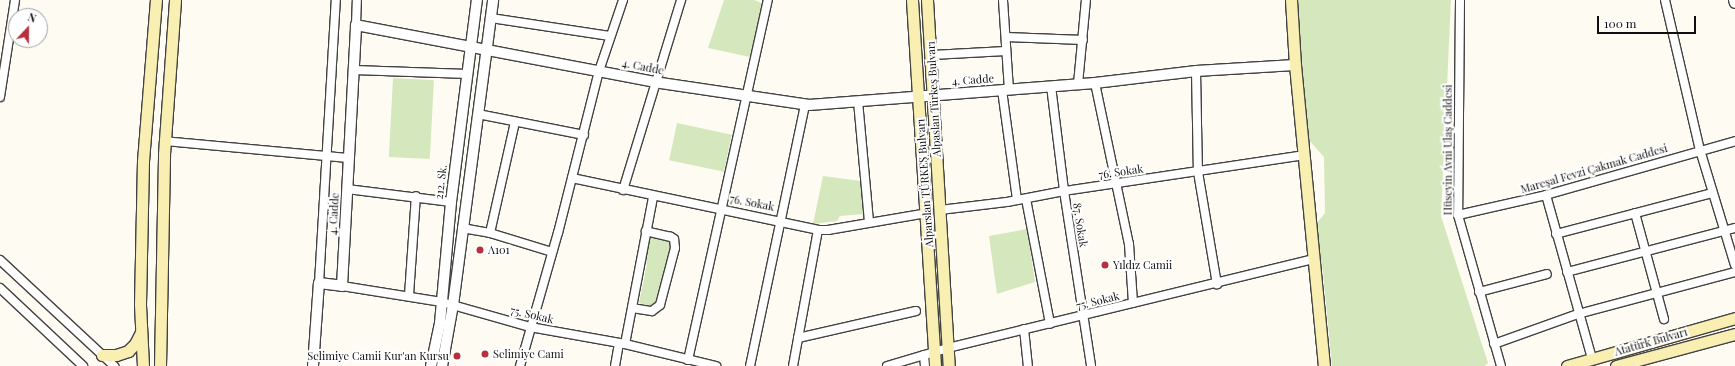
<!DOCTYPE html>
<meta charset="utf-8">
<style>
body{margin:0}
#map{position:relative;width:1735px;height:366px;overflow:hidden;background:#fefbf3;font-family:"Playfair Display",serif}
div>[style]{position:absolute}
.green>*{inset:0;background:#d5e8bd;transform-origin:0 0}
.roads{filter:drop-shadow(1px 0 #424242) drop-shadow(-1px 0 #424242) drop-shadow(0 1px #424242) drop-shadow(0 -1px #424242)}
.minor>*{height:8px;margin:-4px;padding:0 4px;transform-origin:4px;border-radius:4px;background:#fff}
.tertiary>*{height:10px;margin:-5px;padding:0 5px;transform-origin:5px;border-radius:5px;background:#fff}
.secondary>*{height:11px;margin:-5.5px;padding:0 5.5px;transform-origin:5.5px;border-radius:5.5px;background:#faefb2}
.dots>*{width:11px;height:11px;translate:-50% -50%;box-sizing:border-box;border:2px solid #fff;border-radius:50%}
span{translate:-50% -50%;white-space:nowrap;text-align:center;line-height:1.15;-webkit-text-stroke:4px #fff;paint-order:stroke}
.street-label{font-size:11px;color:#0f0f0f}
.poi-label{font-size:11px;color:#0f0f0f}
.left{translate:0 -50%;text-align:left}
.right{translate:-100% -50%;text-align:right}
.north{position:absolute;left:8px;top:8px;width:40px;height:40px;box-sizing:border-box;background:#fff;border:1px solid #9f9f9f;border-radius:50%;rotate:22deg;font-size:11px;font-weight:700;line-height:16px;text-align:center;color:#0f0f0f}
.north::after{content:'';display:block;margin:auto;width:14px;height:18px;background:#b82e3b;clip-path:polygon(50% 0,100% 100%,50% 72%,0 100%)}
.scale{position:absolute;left:1597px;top:16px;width:99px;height:18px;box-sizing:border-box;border:2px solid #0f0f0f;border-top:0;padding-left:5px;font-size:12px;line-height:14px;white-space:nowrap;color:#0f0f0f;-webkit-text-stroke:3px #fff;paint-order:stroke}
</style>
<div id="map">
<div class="green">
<i style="clip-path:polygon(724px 0,754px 0,762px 3px,750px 57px,708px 48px)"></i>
<i style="clip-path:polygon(1296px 0,1451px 0,1441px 216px,1488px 363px,1485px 366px,1332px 366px,1323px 272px,1315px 225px,1325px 213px,1324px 157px,1307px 138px)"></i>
<i style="left:393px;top:78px;width:41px;height:79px;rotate:3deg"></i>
<i style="left:677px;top:123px;width:56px;height:38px;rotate:12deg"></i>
<i style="clip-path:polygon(823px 176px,861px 181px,864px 214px,840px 216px,837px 221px,813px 224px)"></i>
<i style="clip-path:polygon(1027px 229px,1035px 282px,997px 294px,989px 236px)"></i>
<i style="clip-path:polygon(648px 236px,671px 242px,657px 303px,650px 306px,639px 303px,647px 264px,643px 258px)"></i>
</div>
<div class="roads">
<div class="minor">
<i style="left:1003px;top:0;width:90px;rotate:86.2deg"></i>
<i style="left:1460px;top:0;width:215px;rotate:90.5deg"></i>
<i style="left:1458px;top:215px;width:157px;rotate:74.1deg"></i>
<i style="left:1665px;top:0;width:154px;rotate:76.9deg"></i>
<i style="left:1700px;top:150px;width:120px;rotate:73.1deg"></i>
<i style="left:491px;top:18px;width:120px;rotate:8.6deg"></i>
<i style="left:356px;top:25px;width:25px;rotate:-88deg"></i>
<i style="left:1006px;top:37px;width:77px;rotate:2.2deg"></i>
<i style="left:932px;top:55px;width:74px;rotate:-3.1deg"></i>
<i style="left:354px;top:70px;width:114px;rotate:2deg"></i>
<i style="left:1196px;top:71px;width:101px;rotate:88.9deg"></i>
<i style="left:1198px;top:172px;width:114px;rotate:80.4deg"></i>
<i style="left:1095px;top:83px;width:165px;rotate:78.1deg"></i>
<i style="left:1129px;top:244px;width:59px;rotate:86.1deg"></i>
<i style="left:1078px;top:84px;width:84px;rotate:-84.6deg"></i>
<i style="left:1051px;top:86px;width:106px;rotate:82.9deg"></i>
<i style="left:1064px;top:191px;width:177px;rotate:81.2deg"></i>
<i style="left:1002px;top:90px;width:111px;rotate:82.2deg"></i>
<i style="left:0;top:97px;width:98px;rotate:-81.2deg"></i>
<i style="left:858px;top:101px;width:122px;rotate:84.8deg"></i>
<i style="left:478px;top:114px;width:108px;rotate:11.2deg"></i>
<i style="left:164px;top:141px;width:186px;rotate:5.3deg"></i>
<i style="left:572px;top:178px;width:251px;rotate:11.9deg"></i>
<i style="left:818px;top:230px;width:10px"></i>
<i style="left:828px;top:230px;width:100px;rotate:-9.7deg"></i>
<i style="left:347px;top:189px;width:105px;rotate:7.1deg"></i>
<i style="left:623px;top:190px;width:199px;rotate:-73deg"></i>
<i style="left:1546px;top:195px;width:170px;rotate:74.3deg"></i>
<i style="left:1026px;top:199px;width:127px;rotate:79.1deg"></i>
<i style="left:940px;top:210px;width:67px;rotate:-6.8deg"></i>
<i style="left:1007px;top:202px;width:58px;rotate:-10.9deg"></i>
<i style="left:1064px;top:191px;width:243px;rotate:-8.5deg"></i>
<i style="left:1635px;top:213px;width:110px;rotate:74.7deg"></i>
<i style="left:1458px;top:215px;width:90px;rotate:-12.8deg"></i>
<i style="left:1546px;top:195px;width:197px;rotate:-15.9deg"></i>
<i style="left:462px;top:228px;width:28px;rotate:10deg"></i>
<i style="left:490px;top:233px;width:65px;rotate:17deg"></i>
<i style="left:490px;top:233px;width:114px;rotate:-77.3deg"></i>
<i style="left:1556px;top:234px;width:161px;rotate:-14.7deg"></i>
<i style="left:0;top:260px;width:156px;rotate:42.9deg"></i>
<i style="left:1567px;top:272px;width:174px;rotate:-14.7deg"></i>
<i style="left:319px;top:283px;width:284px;rotate:-86.6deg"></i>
<i style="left:342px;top:286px;width:101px;rotate:9.1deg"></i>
<i style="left:442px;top:302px;width:91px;rotate:15.9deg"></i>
<i style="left:530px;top:327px;width:97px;rotate:10.1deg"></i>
<i style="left:625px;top:344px;width:94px;rotate:13.6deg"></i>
<i style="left:0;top:288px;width:114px;rotate:43.2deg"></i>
<i style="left:1479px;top:292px;width:70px;rotate:-14.8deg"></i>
<i style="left:409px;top:295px;width:99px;rotate:-86deg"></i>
<i style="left:632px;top:308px;width:20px;rotate:9deg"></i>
<i style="left:652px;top:311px;width:10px;rotate:-37deg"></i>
<i style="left:660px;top:305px;width:59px;rotate:-75.3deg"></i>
<i style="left:675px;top:248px;width:9px;rotate:-96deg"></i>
<i style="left:674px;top:239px;width:4px;rotate:-146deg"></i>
<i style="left:671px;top:237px;width:26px;rotate:-167deg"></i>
<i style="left:1024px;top:329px;width:37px;rotate:84deg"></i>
<i style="left:798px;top:338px;width:121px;rotate:-12.9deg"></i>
<i style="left:625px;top:344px;width:150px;rotate:-79.2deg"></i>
<i style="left:1494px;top:344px;width:89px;rotate:-19.7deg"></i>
<i style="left:1578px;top:314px;width:163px;rotate:-15deg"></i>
<i style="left:924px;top:355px;width:11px;rotate:85deg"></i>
<i style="left:688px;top:360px;width:369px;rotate:-77.5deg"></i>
<i style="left:520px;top:366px;width:138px;rotate:-74.1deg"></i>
<i style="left:558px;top:233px;width:167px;rotate:-75.8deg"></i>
<i style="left:599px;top:71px;width:75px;rotate:-71.3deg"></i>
<i style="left:615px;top:366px;width:23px;rotate:-80deg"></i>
<i style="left:750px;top:366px;width:268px;rotate:-78.1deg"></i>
<i style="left:793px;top:366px;width:138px;rotate:-79.6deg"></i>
<i style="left:887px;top:366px;width:64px;rotate:-16.4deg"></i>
<i style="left:948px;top:348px;width:377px;rotate:-13.7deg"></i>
</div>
<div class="tertiary">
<i style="left:1734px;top:0;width:3px;rotate:72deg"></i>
<i style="left:313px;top:366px;width:83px;rotate:-85.9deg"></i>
<i style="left:319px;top:283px;width:23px;rotate:7deg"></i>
<i style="left:342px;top:286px;width:261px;rotate:-86.9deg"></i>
<i style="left:356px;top:25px;width:303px;rotate:10.8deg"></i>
<i style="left:654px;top:82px;width:157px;rotate:8.4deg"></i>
<i style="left:809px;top:105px;width:287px;rotate:-4.4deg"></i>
<i style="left:1095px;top:83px;width:102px;rotate:-6.8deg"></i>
<i style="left:1196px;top:71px;width:99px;rotate:-3.5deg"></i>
<i style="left:431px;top:366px;width:44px;rotate:-78.2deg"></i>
<i style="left:440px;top:323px;width:121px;rotate:-84.8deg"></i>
<i style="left:451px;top:202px;width:204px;rotate:-82.7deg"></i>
<i style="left:442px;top:366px;width:62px;rotate:-79.8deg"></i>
<i style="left:453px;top:305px;width:308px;rotate:-82.5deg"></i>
</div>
<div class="secondary">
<i style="left:912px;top:0;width:367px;rotate:86.4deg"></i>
<i style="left:927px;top:0;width:367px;rotate:86.6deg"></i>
<i style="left:1291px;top:0;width:65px;rotate:86.5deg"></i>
<i style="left:1295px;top:65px;width:302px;rotate:84.5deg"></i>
<i style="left:102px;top:355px;width:14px"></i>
<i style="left:116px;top:355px;width:13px;rotate:-18deg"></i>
<i style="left:128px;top:351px;width:10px;rotate:-45deg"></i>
<i style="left:135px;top:344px;width:13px;rotate:-63deg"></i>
<i style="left:143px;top:366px;width:62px;rotate:-92.8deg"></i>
<i style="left:140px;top:304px;width:143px;rotate:-88.8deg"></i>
<i style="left:143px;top:161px;width:162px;rotate:-85.4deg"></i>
<i style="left:160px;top:366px;width:212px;rotate:-88.9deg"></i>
<i style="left:164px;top:154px;width:154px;rotate:-85.9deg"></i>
<i style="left:1567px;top:366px;width:175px;rotate:-15.9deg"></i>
<i style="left:1616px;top:366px;width:123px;rotate:-15.1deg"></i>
</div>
</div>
<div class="dots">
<i style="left:480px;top:250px;background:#b82e3b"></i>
<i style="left:1105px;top:265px;background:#b82e3b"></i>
<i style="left:485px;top:354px;background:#b82e3b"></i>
<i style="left:457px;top:356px;background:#b82e3b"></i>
</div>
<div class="street-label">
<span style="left:643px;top:67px;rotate:11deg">4. Cadde</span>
<span style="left:973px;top:80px;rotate:-4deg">4. Cadde</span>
<span style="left:934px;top:99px;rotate:-93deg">Alpaslan Türkeş Bulvarı</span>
<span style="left:1448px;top:150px;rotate:-90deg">Hüseyin Avni Ulaş Caddesi</span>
<span style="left:1594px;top:169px;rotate:-16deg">Mareşal Fevzi Çakmak Caddesi</span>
<span style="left:1121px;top:172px;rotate:-8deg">76. Sokak</span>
<span style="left:441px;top:182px;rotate:-83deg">212. Sk.</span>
<span style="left:925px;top:183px;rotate:-94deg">Alparslan TÜRKEŞ Bulvarı</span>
<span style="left:752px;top:203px;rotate:11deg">76. Sokak</span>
<span style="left:334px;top:214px;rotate:-87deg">4. Cadde</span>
<span style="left:1080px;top:225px;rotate:81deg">87. Sokak</span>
<span style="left:1098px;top:301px;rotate:-14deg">75. Sokak</span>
<span style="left:532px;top:315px;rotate:13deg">75. Sokak</span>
<span style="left:1651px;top:342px;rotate:-16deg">Atatürk Bulvarı</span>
</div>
<div class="poi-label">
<span class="left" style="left:488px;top:250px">A101</span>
<span class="left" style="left:1113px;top:265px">Yıldız Camii</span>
<span class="left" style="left:493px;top:354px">Selimiye Cami</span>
<span class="right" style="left:449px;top:356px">Selimiye Camii Kur'an Kursu</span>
</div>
<div class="north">N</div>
<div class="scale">100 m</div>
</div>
